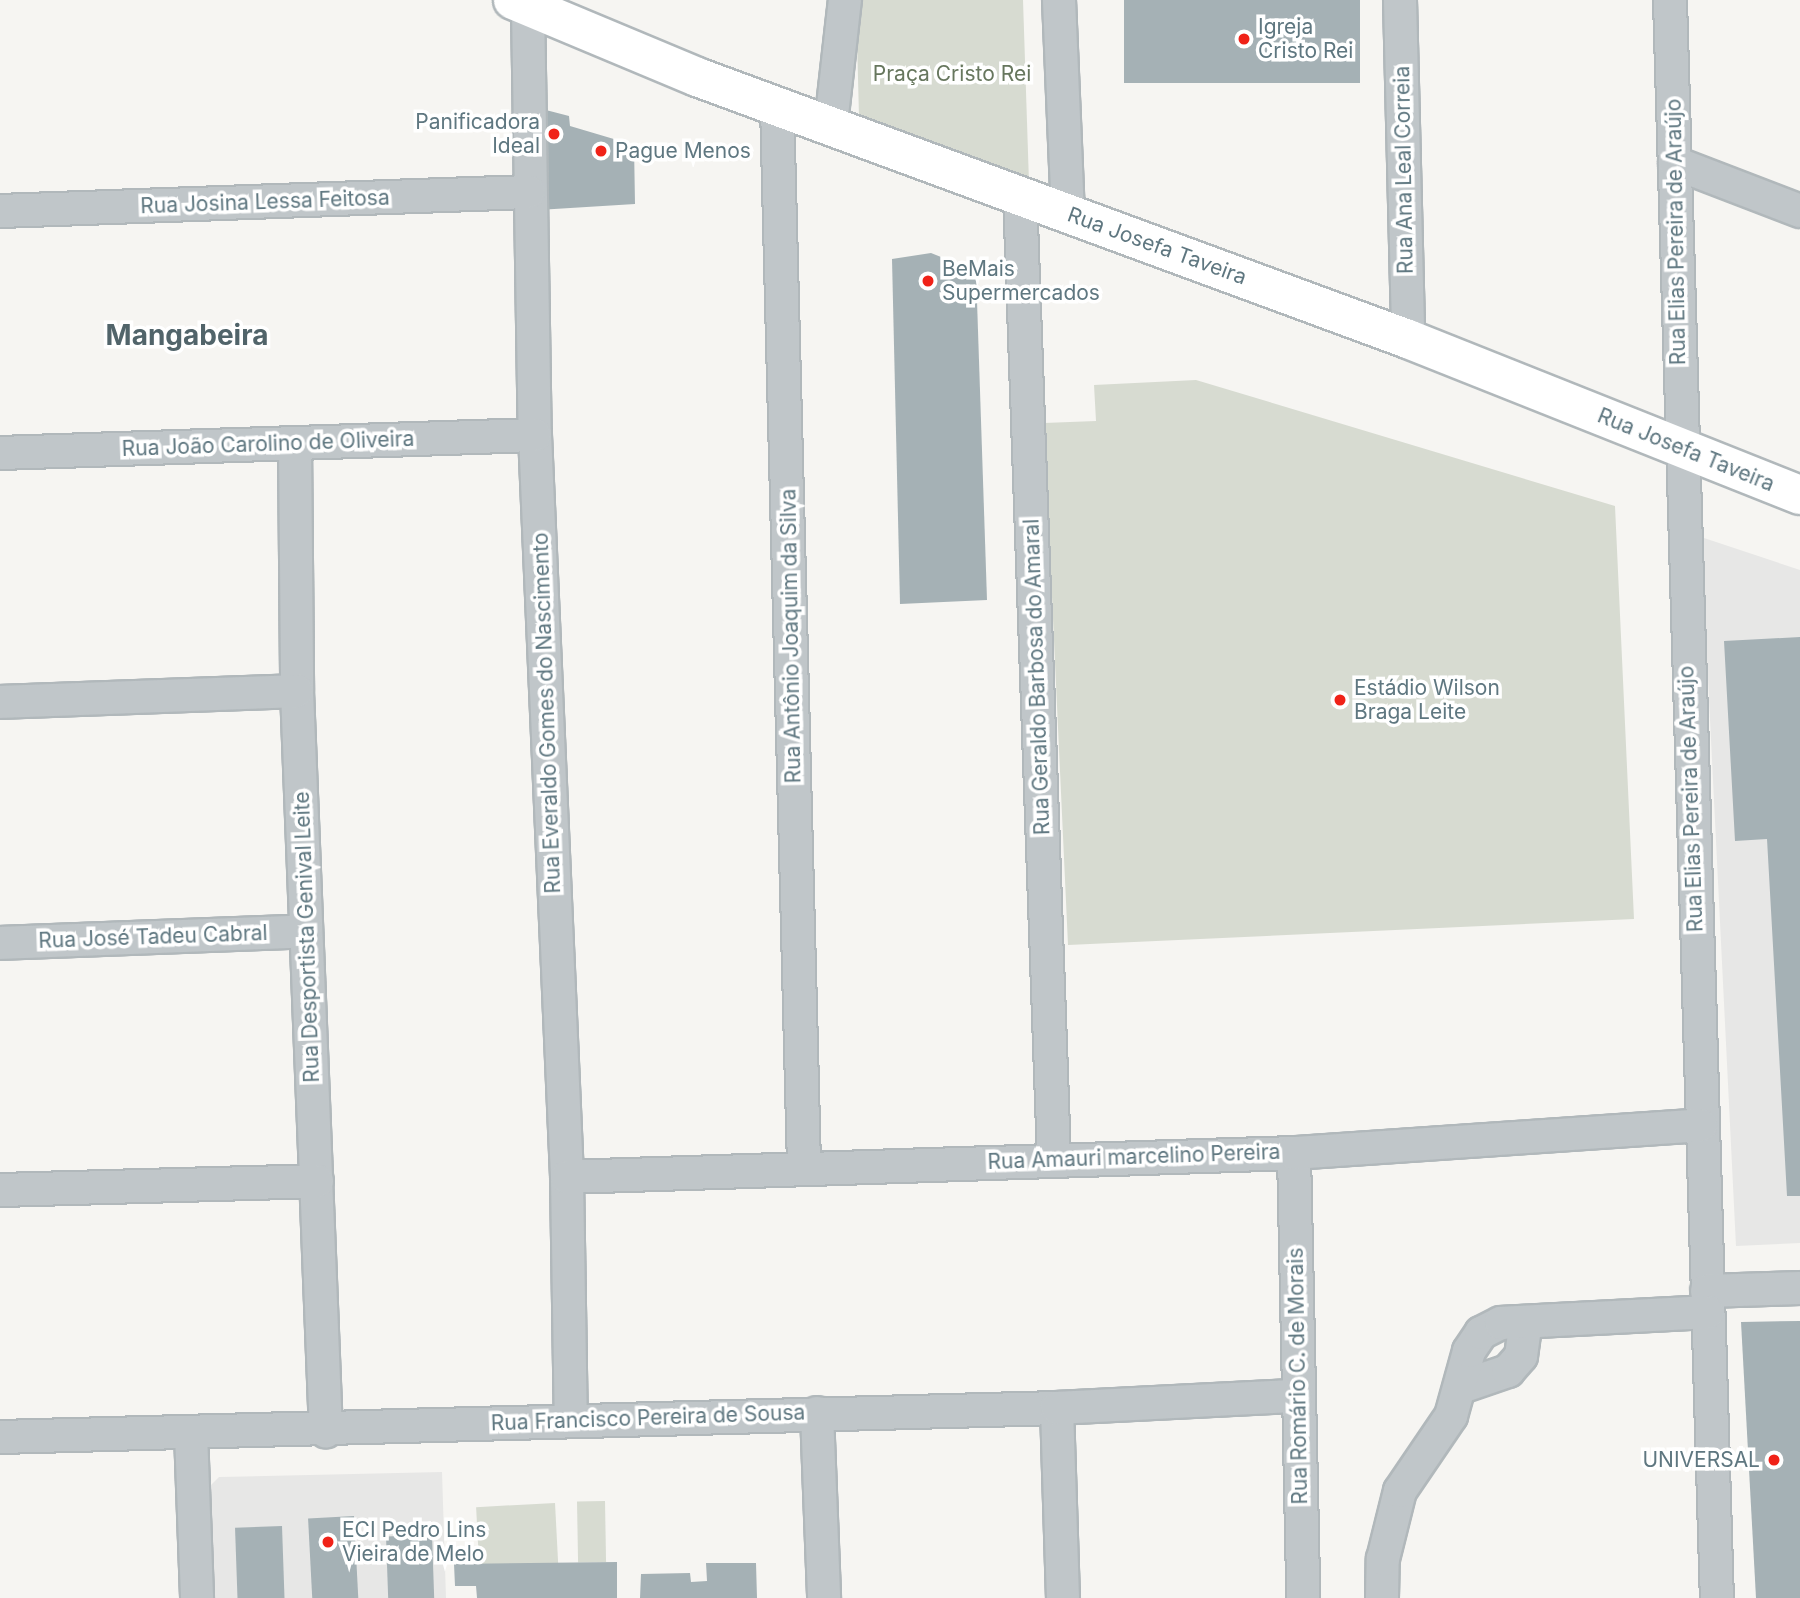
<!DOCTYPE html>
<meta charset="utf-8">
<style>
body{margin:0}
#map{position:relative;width:1800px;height:1598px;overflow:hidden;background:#f6f5f2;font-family:Inter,sans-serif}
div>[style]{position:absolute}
.built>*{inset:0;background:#e7e7e6}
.green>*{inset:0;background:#d7dbd1;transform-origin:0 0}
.building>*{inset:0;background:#a5b1b5;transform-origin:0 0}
.roads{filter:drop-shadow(2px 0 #b1b8bb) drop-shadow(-2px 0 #b1b8bb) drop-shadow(0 2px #b1b8bb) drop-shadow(0 -2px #b1b8bb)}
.minor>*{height:32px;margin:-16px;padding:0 16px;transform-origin:16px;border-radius:16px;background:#c0c6c9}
.major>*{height:38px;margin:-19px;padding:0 19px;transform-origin:19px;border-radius:19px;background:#fff}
.dots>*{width:19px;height:19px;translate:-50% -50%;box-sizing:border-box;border:4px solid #fff;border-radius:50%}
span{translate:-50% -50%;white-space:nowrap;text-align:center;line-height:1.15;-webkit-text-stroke:7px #fff;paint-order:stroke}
.poi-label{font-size:21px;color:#5f7780}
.left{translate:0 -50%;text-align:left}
.right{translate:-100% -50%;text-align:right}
.park-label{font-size:21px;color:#67775e}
.street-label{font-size:21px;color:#5f7780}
.district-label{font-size:28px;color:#51646a;font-weight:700}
</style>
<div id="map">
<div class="built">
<i style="clip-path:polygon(1701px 537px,1800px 570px,1800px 1243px,1736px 1246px)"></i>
<i style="clip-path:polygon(442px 1472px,446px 1598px,213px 1598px,210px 1486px,219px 1477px)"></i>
</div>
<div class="green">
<i style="clip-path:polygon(856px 0,1023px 0,1029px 183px,859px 117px)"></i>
<i style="clip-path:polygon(1196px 380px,1615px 506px,1634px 919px,1068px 945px,1044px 423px,1096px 421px,1094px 385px)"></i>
<i style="left:605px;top:1501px;width:61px;height:28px;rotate:89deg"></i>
<i style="left:555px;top:1503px;width:60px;height:79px;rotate:87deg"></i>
</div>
<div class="building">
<i style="left:1124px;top:0;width:236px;height:83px"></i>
<i style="clip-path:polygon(542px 109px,569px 116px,570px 126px,634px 145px,635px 204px,538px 210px)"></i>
<i style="clip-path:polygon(931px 253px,976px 271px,987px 600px,900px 604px,892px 259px)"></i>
<i style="clip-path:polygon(1800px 637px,1800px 1196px,1787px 1196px,1767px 839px,1735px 841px,1724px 641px)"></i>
<i style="clip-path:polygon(1800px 1321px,1800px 1598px,1756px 1598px,1741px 1322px)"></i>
<i style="left:354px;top:1516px;width:82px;height:46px;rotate:87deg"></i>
<i style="left:282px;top:1526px;width:72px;height:47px;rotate:88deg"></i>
<i style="left:432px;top:1535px;width:63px;height:46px;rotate:88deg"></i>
<i style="clip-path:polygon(617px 1562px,617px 1598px,477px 1598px,476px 1586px,455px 1586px,454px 1564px)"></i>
<i style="clip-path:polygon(706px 1563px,756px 1563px,757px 1598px,640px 1598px,641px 1574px,690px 1573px,691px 1582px,707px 1581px)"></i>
</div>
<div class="roads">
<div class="minor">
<i style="left:1059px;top:0;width:212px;rotate:87.6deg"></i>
<i style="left:1400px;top:0;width:339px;rotate:88.6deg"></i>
<i style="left:1670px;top:0;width:1599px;rotate:88.32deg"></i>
<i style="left:528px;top:6px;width:429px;rotate:89.1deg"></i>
<i style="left:535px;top:435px;width:743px;rotate:87.53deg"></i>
<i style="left:567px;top:1177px;width:242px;rotate:89.1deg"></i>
<i style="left:777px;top:106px;width:1061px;rotate:88.54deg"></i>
<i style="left:831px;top:124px;width:125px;rotate:-83.6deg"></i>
<i style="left:1675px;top:163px;width:134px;rotate:21deg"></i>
<i style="left:1020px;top:194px;width:966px;rotate:87.98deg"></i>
<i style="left:0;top:211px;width:529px;rotate:-2.06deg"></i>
<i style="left:295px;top:444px;width:247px;rotate:89.5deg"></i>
<i style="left:297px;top:691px;width:741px;rotate:87.76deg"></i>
<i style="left:0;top:453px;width:535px;rotate:-1.93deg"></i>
<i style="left:0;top:702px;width:297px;rotate:-2.1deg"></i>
<i style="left:0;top:943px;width:306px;rotate:-2.2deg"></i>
<i style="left:1294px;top:1153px;width:445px;rotate:88.8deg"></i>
<i style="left:567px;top:1177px;width:727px;rotate:-1.89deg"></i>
<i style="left:1294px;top:1153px;width:408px;rotate:-3.9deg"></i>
<i style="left:0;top:1190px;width:317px;rotate:-1.6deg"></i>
<i style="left:1707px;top:1291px;width:93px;rotate:-1.8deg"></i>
<i style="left:1461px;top:1387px;width:50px;rotate:-18.8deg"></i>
<i style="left:1508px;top:1371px;width:20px;rotate:-49deg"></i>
<i style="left:1521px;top:1356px;width:34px;rotate:-82deg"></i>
<i style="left:1057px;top:1408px;width:190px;rotate:88.2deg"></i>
<i style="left:817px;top:1413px;width:185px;rotate:87.8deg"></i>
<i style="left:191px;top:1433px;width:165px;rotate:87.9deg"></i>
<i style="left:0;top:1437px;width:1057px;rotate:-1.57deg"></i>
<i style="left:1057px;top:1408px;width:239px;rotate:-2.9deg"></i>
<i style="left:1382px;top:1598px;width:39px;rotate:-89deg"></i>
<i style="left:1383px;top:1559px;width:70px;rotate:-76deg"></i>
<i style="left:1400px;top:1491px;width:91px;rotate:-55.8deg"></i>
<i style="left:1451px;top:1416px;width:67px;rotate:-74.5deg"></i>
<i style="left:1469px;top:1351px;width:22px;rotate:-56deg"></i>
<i style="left:1481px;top:1333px;width:22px;rotate:-27deg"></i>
<i style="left:1501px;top:1323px;width:207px;rotate:-3deg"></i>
</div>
<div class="major">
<i style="left:513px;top:0;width:199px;rotate:22.7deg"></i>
<i style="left:697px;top:77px;width:758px;rotate:20.23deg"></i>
<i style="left:1408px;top:339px;width:422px;rotate:21.7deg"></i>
</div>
</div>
<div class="dots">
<i style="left:1244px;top:39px;background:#f02218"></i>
<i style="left:554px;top:134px;background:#f02218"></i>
<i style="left:601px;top:151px;background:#f02218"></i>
<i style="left:928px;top:281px;background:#f02218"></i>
<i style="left:1340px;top:700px;background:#f02218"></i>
<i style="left:1774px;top:1460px;background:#f02218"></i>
<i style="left:328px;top:1542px;background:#f02218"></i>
</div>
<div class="poi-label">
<span class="left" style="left:1258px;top:39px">Igreja<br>Cristo Rei</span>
<span class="right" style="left:540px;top:134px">Panificadora<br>Ideal</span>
<span class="left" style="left:615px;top:151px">Pague Menos</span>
<span class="left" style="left:942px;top:281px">BeMais<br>Supermercados</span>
<span class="left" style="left:1354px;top:700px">Estádio Wilson<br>Braga Leite</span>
<span class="right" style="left:1760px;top:1460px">UNIVERSAL</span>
<span class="left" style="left:342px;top:1542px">ECI Pedro Lins<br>Vieira de Melo</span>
</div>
<div class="park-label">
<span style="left:952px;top:74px">Praça Cristo Rei</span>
</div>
<div class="street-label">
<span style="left:1404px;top:170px;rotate:-91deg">Rua Ana Leal Correia</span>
<span style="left:265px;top:202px;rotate:-2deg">Rua Josina Lessa Feitosa</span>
<span style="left:1676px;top:232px;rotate:-91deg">Rua Elias Pereira de Araújo</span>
<span style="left:1157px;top:246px;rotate:20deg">Rua Josefa Taveira</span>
<span style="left:268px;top:444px;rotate:-2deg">Rua João Carolino de Oliveira</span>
<span style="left:1686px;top:450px;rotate:22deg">Rua Josefa Taveira</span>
<span style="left:791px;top:636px;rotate:-91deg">Rua Antônio Joaquim da Silva</span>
<span style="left:1037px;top:677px;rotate:-92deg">Rua Geraldo Barbosa do Amaral</span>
<span style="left:547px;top:713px;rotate:-92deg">Rua Everaldo Gomes do Nascimento</span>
<span style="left:1691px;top:799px;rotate:-92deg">Rua Elias Pereira de Araújo</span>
<span style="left:153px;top:937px;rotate:-2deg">Rua José Tadeu Cabral</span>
<span style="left:307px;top:937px;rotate:-92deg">Rua Desportista Genival Leite</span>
<span style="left:1134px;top:1157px;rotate:-2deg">Rua Amauri marcelino Pereira</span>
<span style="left:1298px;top:1376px;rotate:-91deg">Rua Romário C. de Morais</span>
<span style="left:648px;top:1418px;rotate:-2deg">Rua Francisco Pereira de Sousa</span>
</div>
<div class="district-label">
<span style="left:187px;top:335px">Mangabeira</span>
</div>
</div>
